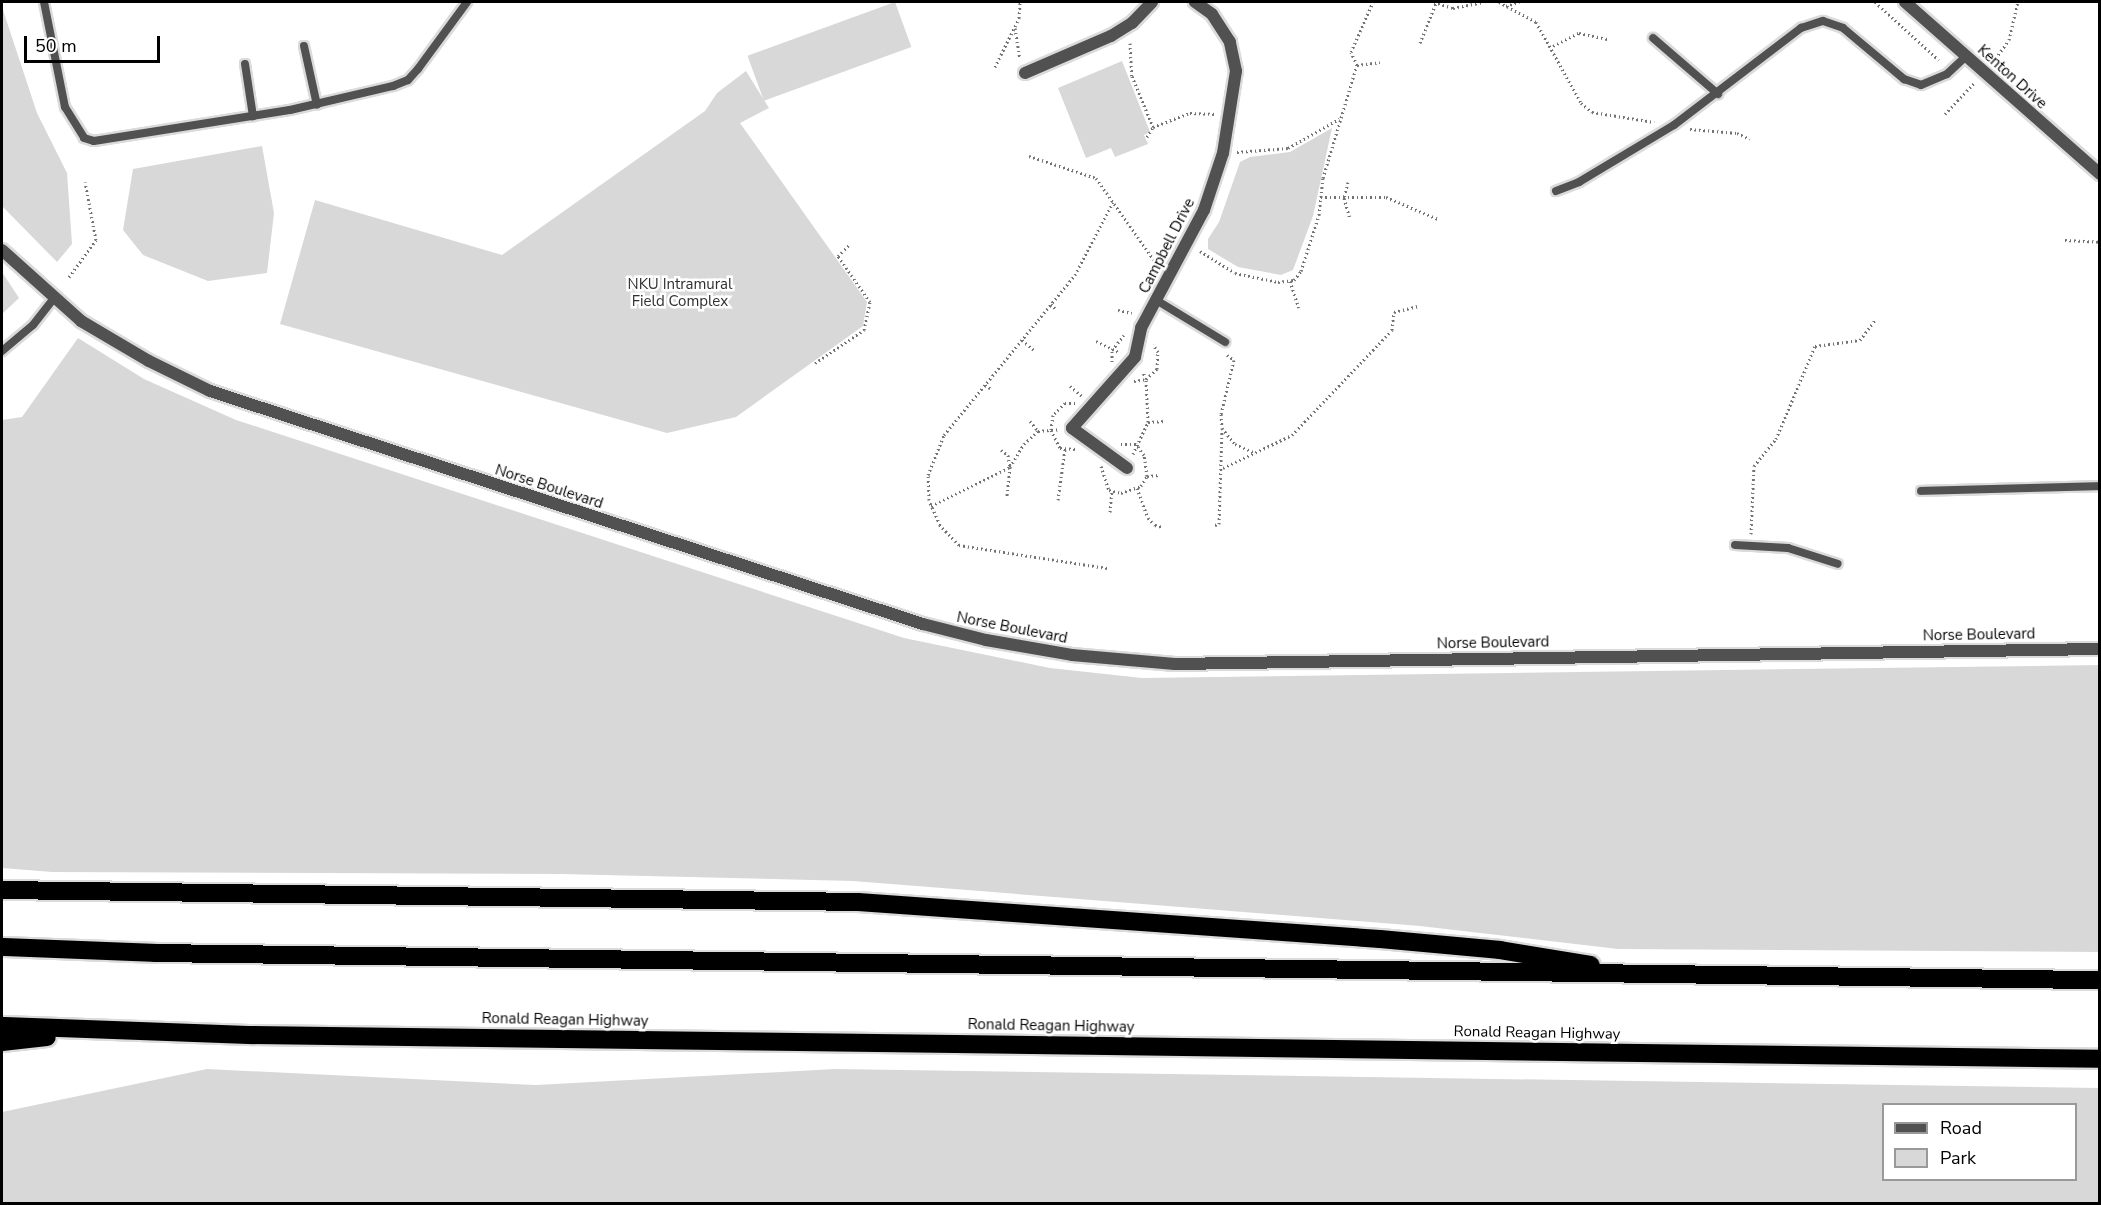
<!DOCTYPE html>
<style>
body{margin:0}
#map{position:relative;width:2101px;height:1205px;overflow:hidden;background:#fff;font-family:"Nunito Sans",sans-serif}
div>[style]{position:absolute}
.green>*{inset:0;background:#d8d8d8;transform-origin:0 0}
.path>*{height:3px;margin-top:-1.5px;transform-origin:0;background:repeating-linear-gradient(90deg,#737373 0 1.5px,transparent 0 4.5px)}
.roads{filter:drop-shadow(2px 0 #dbdbdb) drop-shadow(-2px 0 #dbdbdb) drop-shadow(0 2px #dbdbdb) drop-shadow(0 -2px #dbdbdb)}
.service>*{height:8px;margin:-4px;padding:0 4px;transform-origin:4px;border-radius:4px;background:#515151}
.minor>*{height:12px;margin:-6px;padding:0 6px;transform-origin:6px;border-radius:6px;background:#515151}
.tertiary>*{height:12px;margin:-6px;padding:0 6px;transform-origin:6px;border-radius:6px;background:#515151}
.motorway>*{height:18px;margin:-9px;padding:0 9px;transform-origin:9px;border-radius:9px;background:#000}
span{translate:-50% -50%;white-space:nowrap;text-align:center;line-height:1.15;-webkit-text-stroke:5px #fff;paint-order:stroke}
.street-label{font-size:15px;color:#000}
.park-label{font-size:15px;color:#2f2f2f}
.frame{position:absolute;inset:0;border:3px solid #000;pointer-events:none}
.legend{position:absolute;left:1882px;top:1103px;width:195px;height:78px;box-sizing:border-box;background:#fff;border:2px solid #999;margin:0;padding:8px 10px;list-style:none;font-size:18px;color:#000}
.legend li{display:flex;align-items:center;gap:12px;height:30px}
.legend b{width:30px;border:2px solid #999}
.scale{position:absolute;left:24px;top:36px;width:136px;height:27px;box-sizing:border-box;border:3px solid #000;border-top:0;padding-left:8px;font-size:18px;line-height:21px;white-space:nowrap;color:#000;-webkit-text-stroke:4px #fff;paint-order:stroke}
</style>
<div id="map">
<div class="green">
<i style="left:895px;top:2px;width:48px;height:157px;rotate:70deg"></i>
<i style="clip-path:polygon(2px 7px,37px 113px,67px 173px,72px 244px,57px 262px,2px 206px)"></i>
<i style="clip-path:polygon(1122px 61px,1150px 132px,1144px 135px,1148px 144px,1115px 157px,1111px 148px,1086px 158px,1058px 88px)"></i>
<i style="clip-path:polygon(746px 71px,769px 108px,740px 123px,867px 302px,863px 326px,736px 417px,667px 433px,280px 324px,315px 200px,502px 255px,705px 111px,717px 93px)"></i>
<i style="clip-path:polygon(1332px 128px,1313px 216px,1293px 270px,1281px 275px,1238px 267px,1208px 249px,1208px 239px,1219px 222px,1240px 162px,1250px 157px,1290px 152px)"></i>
<i style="clip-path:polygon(262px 146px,274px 213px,267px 273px,208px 281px,143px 255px,123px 230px,133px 169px)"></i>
<i style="clip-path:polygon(2px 272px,19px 298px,2px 314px)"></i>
<i style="clip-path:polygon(78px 338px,144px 379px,236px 420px,904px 638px,1050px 668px,1142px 678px,2099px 665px,2099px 952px,1618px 949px,1420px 926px,853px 881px,561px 874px,52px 872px,2px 868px,2px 420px,22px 417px)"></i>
<i style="clip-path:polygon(evenodd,207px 1069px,536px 1085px,835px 1069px,2099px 1088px,2099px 1203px,2px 1203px,2px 1112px,207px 1069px,1884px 1104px,2076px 1104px,2076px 1180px,1884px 1180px,1884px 1104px)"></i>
</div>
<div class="path">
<i style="left:1434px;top:2px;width:20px;rotate:18deg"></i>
<i style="left:1453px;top:8px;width:31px;rotate:-11deg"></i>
<i style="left:1499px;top:2px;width:42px;rotate:28.4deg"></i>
<i style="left:1536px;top:22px;width:93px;rotate:60.9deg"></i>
<i style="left:1581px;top:103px;width:14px;rotate:39deg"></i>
<i style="left:1592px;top:112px;width:63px;rotate:9.2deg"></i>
<i style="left:1875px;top:2px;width:86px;rotate:42.2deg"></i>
<i style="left:1506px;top:6px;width:14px;rotate:-17deg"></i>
<i style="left:1015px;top:28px;width:31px;rotate:81deg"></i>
<i style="left:1130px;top:43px;width:33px;rotate:87deg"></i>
<i style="left:1132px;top:76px;width:55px;rotate:67.6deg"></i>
<i style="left:1420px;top:43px;width:43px;rotate:-68.2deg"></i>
<i style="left:1553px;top:46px;width:29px;rotate:-27deg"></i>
<i style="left:1579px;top:33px;width:30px;rotate:12deg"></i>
<i style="left:1993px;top:62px;width:27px;rotate:-54deg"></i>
<i style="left:2009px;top:40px;width:39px;rotate:-77deg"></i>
<i style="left:1357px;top:65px;width:23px;rotate:-7deg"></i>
<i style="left:995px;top:67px;width:55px;rotate:-63.9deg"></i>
<i style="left:1019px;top:18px;width:16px;rotate:-86deg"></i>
<i style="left:1945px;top:114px;width:44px;rotate:-46.8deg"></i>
<i style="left:1690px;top:129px;width:47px;rotate:4.9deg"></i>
<i style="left:1737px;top:133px;width:14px;rotate:25deg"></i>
<i style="left:1147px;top:137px;width:12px;rotate:-59deg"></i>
<i style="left:1153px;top:127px;width:40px;rotate:-21deg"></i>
<i style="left:1190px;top:113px;width:26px;rotate:2deg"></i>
<i style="left:1237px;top:152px;width:51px;rotate:-4.5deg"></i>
<i style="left:1288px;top:148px;width:59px;rotate:-29.6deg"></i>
<i style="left:1029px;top:156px;width:71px;rotate:18.2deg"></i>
<i style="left:1096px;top:178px;width:108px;rotate:54.8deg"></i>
<i style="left:1348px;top:182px;width:16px;rotate:104deg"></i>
<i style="left:1344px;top:198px;width:22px;rotate:74deg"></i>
<i style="left:1321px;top:197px;width:65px"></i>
<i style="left:1386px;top:197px;width:56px;rotate:22.9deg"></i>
<i style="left:2065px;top:240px;width:35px;rotate:3deg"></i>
<i style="left:1200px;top:251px;width:41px;rotate:32.2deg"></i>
<i style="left:1235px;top:273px;width:44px;rotate:11.8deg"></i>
<i style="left:1278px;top:282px;width:16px;rotate:-7deg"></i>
<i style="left:1294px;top:280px;width:11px;rotate:-52deg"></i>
<i style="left:1301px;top:271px;width:59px;rotate:-72.2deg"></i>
<i style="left:1319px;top:215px;width:37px;rotate:-84deg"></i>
<i style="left:1323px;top:178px;width:118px;rotate:-73.3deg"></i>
<i style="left:1357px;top:65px;width:14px;rotate:-115deg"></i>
<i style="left:1351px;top:52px;width:55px;rotate:-66.3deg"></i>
<i style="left:69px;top:277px;width:46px;rotate:-53.9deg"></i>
<i style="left:96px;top:240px;width:59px;rotate:-100.7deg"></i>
<i style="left:1290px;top:281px;width:28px;rotate:72deg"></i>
<i style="left:1051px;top:304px;width:7px;rotate:45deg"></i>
<i style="left:1118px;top:310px;width:14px;rotate:12deg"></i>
<i style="left:1022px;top:340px;width:17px;rotate:40deg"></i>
<i style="left:1096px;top:341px;width:25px;rotate:26deg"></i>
<i style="left:1227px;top:355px;width:9px;rotate:36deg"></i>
<i style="left:1234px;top:360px;width:56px;rotate:103.5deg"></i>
<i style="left:1221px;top:414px;width:14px;rotate:86deg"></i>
<i style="left:1222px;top:428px;width:21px;rotate:51deg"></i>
<i style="left:1235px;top:444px;width:22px;rotate:24deg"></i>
<i style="left:1112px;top:362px;width:12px;rotate:-90deg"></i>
<i style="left:1112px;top:350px;width:19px;rotate:-51deg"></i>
<i style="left:815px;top:363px;width:59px;rotate:-34deg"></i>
<i style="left:864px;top:330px;width:29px;rotate:-78deg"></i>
<i style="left:870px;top:302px;width:56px;rotate:-124.8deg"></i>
<i style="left:838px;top:256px;width:16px;rotate:-45deg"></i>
<i style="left:1134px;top:381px;width:12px;rotate:-9deg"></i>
<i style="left:1146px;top:379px;width:15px;rotate:-42deg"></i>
<i style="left:1157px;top:369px;width:17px;rotate:-87deg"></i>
<i style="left:1158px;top:352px;width:9px;rotate:-122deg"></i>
<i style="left:985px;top:385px;width:6px;rotate:31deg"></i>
<i style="left:1070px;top:386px;width:17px;rotate:40deg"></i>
<i style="left:1075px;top:403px;width:10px;rotate:180deg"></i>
<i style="left:1065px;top:403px;width:17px;rotate:135deg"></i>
<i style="left:1053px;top:415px;width:15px;rotate:98deg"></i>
<i style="left:1051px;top:430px;width:20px;rotate:63deg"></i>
<i style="left:1060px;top:448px;width:16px;rotate:4deg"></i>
<i style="left:1030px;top:421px;width:13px;rotate:51deg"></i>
<i style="left:1148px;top:422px;width:18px;rotate:-3deg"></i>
<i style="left:1001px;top:450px;width:9px;rotate:36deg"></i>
<i style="left:1008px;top:455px;width:12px;rotate:81deg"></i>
<i style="left:1010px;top:467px;width:30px;rotate:96deg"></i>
<i style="left:1133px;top:454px;width:35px;rotate:-65deg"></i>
<i style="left:1148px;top:422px;width:43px;rotate:-92.7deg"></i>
<i style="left:1146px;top:379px;width:8px;rotate:-113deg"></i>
<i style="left:1101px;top:466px;width:25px;rotate:72deg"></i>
<i style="left:1109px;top:490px;width:12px;rotate:14deg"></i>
<i style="left:1121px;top:493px;width:21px;rotate:-19deg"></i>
<i style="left:1141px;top:486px;width:12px;rotate:-59deg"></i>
<i style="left:1147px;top:476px;width:21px;rotate:-98deg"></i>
<i style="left:1144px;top:455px;width:14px;rotate:-126deg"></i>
<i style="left:1136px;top:444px;width:16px;rotate:180deg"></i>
<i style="left:1223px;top:468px;width:76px;rotate:-25.6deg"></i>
<i style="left:1292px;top:435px;width:145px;rotate:-46.4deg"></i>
<i style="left:1392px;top:330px;width:18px;rotate:-84deg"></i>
<i style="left:1394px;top:312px;width:25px;rotate:-14deg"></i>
<i style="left:1147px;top:476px;width:12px;rotate:-5deg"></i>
<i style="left:1137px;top:488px;width:32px;rotate:70deg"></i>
<i style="left:1148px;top:518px;width:10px;rotate:45deg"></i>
<i style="left:1155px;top:525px;width:8px;rotate:14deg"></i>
<i style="left:1058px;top:500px;width:51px;rotate:-82.2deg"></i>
<i style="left:931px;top:506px;width:88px;rotate:-26.3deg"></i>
<i style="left:1010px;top:467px;width:27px;rotate:-59deg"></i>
<i style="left:1024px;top:444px;width:19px;rotate:-43deg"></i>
<i style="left:1038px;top:431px;width:21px;rotate:-5deg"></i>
<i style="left:1110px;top:512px;width:22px;rotate:-85deg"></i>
<i style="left:1215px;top:525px;width:4px;rotate:-14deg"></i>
<i style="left:1219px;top:524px;width:95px;rotate:-88.2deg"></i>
<i style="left:1751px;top:534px;width:68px;rotate:-87.5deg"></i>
<i style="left:1754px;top:466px;width:35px;rotate:-51deg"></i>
<i style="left:1776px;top:439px;width:101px;rotate:-67.2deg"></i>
<i style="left:1815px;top:346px;width:45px;rotate:-7.6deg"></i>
<i style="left:1860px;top:340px;width:25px;rotate:-53deg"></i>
<i style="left:1107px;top:568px;width:150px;rotate:-171.2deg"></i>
<i style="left:959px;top:545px;width:28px;rotate:-134deg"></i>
<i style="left:940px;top:525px;width:27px;rotate:-114deg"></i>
<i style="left:929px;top:500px;width:25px;rotate:-92deg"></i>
<i style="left:928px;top:475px;width:43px;rotate:-68.2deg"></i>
<i style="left:944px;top:435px;width:207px;rotate:-50.7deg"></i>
<i style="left:1075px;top:275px;width:82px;rotate:-62.5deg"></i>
</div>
<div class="roads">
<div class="service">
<i style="left:44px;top:2px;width:107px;rotate:78.7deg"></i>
<i style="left:65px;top:107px;width:36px;rotate:58deg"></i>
<i style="left:84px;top:138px;width:10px;rotate:17deg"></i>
<i style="left:94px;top:141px;width:198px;rotate:-9deg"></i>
<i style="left:290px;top:110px;width:106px;rotate:-13.1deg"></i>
<i style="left:393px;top:86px;width:16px;rotate:-22deg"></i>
<i style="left:408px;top:80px;width:15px;rotate:-48deg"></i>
<i style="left:418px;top:69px;width:83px;rotate:-53.8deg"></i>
<i style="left:1653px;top:38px;width:86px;rotate:40.7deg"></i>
<i style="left:304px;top:46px;width:60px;rotate:77.6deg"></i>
<i style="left:245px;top:64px;width:53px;rotate:81.3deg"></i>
<i style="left:1556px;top:191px;width:25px;rotate:-21deg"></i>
<i style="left:1579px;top:182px;width:111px;rotate:-31deg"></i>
<i style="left:1674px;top:125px;width:160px;rotate:-37.4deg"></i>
<i style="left:1801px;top:28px;width:23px;rotate:-18deg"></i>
<i style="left:1823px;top:21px;width:21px;rotate:19deg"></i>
<i style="left:1843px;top:28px;width:80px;rotate:39.9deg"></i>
<i style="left:1904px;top:79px;width:18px;rotate:19deg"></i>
<i style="left:1921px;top:85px;width:28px;rotate:-23deg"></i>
<i style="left:1947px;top:74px;width:26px;rotate:-43deg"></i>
<i style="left:1156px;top:300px;width:81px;rotate:31.3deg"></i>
<i style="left:2px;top:351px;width:40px;rotate:-40deg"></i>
<i style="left:33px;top:325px;width:34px;rotate:-52deg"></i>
<i style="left:1921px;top:491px;width:179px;rotate:-1.6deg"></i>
<i style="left:1735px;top:545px;width:53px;rotate:3.2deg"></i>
<i style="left:1788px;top:548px;width:52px;rotate:17.7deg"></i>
</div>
<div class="minor">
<i style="left:1905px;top:2px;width:260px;rotate:41.4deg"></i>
<i style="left:1025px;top:73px;width:94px;rotate:-23.3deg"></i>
<i style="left:1111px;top:36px;width:25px;rotate:-32deg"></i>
<i style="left:1132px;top:23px;width:29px;rotate:-46deg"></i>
<i style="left:1127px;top:468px;width:68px;rotate:-144deg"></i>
<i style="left:1072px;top:428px;width:95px;rotate:-48.4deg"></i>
<i style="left:1135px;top:357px;width:30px;rotate:-78deg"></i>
<i style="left:1141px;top:328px;width:134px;rotate:-61.9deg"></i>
<i style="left:1204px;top:210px;width:60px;rotate:-71.6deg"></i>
<i style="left:1223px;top:153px;width:83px;rotate:-81deg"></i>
<i style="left:1236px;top:71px;width:30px;rotate:-102deg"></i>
<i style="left:1230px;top:42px;width:33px;rotate:-123deg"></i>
<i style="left:1212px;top:14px;width:21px;rotate:-145deg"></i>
</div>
<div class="tertiary">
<i style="left:2px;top:250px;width:106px;rotate:41.9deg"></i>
<i style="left:81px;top:321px;width:79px;rotate:30.5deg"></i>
<i style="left:149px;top:361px;width:68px;rotate:26.2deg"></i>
<i style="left:210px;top:391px;width:750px;rotate:18.1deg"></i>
<i style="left:923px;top:624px;width:65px;rotate:14.3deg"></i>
<i style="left:986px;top:640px;width:87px;rotate:9.9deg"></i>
<i style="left:1072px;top:655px;width:103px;rotate:5deg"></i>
<i style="left:1175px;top:664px;width:925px;rotate:-0.93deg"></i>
</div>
<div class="motorway">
<i style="left:2px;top:890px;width:856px;rotate:0.8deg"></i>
<i style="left:858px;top:902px;width:523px;rotate:4.05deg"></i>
<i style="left:1380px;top:939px;width:121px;rotate:5.2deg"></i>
<i style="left:1500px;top:950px;width:92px;rotate:9.4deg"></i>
<i style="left:2px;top:947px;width:153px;rotate:2.2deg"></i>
<i style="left:155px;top:953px;width:1945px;rotate:0.8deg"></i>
<i style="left:2px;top:1026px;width:251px;rotate:2.1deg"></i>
<i style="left:253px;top:1035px;width:1847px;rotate:0.74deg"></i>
<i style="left:2px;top:1042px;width:45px;rotate:-6.3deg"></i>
</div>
</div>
<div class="street-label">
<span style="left:2012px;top:77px;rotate:42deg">Kenton Drive</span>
<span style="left:1167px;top:246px;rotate:-63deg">Campbell Drive</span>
<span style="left:549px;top:487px;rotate:18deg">Norse Boulevard</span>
<span style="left:1012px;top:628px;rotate:11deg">Norse Boulevard</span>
<span style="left:1979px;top:635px;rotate:-1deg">Norse Boulevard</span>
<span style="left:1493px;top:643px;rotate:-1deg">Norse Boulevard</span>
<span style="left:565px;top:1020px;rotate:1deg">Ronald Reagan Highway</span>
<span style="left:1051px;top:1026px;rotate:1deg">Ronald Reagan Highway</span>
<span style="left:1537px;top:1033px;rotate:1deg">Ronald Reagan Highway</span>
</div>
<div class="park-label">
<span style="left:680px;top:293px">NKU Intramural<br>Field Complex</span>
</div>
<div class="frame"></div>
<ul class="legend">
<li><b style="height:8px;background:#515151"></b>Road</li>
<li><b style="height:16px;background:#d8d8d8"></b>Park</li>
</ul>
<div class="scale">50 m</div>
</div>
